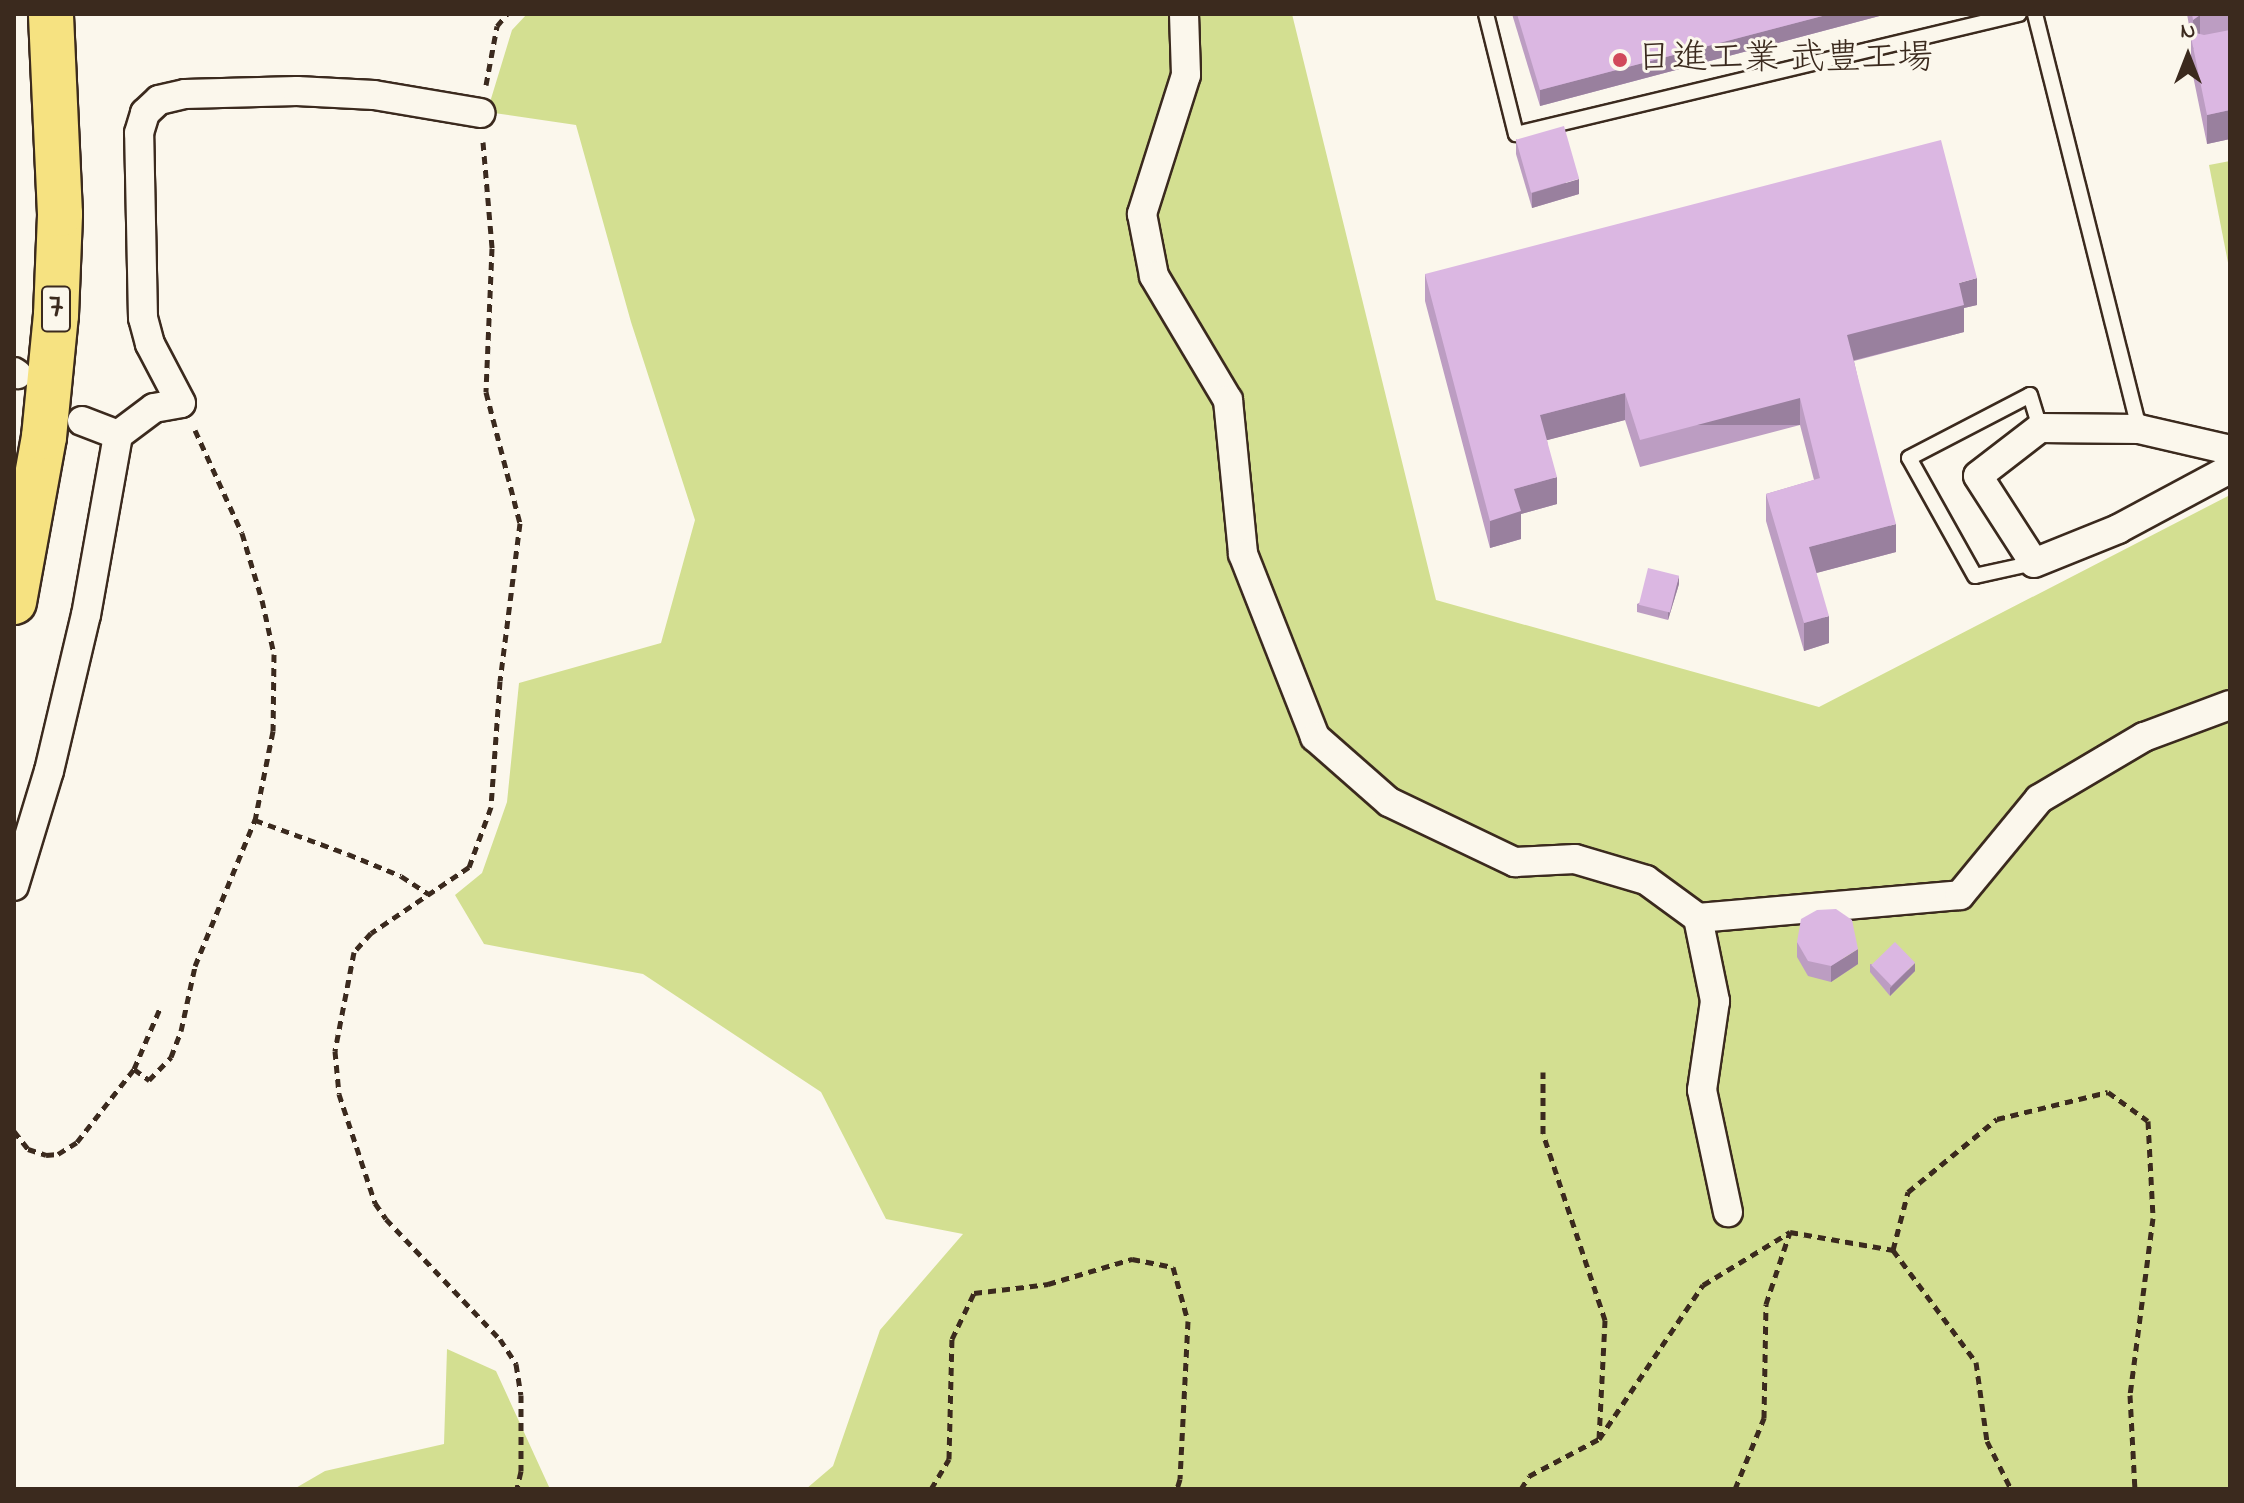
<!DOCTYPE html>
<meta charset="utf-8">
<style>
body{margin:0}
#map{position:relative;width:2244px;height:1503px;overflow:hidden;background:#fbf7ec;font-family:"Indie Flower","Klee One",sans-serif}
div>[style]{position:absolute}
.green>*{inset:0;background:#d3df91}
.path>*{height:5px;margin-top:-2.5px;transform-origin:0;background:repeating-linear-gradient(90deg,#3b2a1e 0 8px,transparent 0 14px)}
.roads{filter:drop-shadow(2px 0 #3b2a1e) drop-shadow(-2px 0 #3b2a1e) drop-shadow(0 2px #3b2a1e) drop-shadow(0 -2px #3b2a1e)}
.service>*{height:14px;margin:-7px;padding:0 7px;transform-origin:7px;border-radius:7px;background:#fbf7ec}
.minor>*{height:28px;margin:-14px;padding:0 14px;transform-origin:14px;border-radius:14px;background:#fbf7ec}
.motorway>*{height:44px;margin:-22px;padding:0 22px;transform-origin:22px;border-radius:22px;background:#f6e281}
.wall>*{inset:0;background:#bc9dc2}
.shaded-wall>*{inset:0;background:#99809e;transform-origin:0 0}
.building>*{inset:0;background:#dbb7e2;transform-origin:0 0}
.dots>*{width:22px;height:22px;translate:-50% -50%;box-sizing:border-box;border:4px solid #fbf7ec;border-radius:50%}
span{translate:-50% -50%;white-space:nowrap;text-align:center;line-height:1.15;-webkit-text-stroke:6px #fbf7ec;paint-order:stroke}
.shield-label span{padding:2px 6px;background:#fbf7ec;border:2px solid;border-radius:6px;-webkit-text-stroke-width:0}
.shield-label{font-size:34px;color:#3b2a1e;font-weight:700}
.poi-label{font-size:36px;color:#3b2a1e}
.left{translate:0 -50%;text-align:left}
.frame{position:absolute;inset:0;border:16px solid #3b2a1e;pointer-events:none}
.north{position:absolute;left:2148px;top:16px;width:80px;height:80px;-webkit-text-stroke:6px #fbf7ec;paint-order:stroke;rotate:0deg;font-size:22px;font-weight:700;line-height:32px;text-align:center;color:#3b2a1e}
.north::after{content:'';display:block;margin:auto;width:28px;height:36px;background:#3b2a1e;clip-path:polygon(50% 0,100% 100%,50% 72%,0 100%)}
</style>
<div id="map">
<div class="green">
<i style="clip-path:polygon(527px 14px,1292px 14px,1436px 600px,1819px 707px,2230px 495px,2230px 1489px,806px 1489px,833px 1466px,880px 1330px,963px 1234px,886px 1219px,821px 1092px,643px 974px,484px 944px,455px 895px,482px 873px,507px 802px,519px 683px,661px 643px,695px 520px,631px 322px,576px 125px,487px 112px,512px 30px)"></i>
<i style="clip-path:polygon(2230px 161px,2230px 273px,2209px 165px)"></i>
<i style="clip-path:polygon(447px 1349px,496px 1371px,550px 1489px,294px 1489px,325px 1471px,444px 1444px)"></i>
</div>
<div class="path">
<i style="left:486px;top:85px;width:60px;rotate:-79.4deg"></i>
<i style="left:497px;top:26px;width:16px;rotate:-50deg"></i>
<i style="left:483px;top:142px;width:106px;rotate:85.1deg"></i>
<i style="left:492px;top:248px;width:144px;rotate:92.4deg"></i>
<i style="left:486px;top:392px;width:135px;rotate:75.5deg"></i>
<i style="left:520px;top:523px;width:159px;rotate:97.2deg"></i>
<i style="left:500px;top:681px;width:126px;rotate:94.1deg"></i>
<i style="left:491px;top:807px;width:64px;rotate:110.1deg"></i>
<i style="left:469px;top:867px;width:118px;rotate:146deg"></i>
<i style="left:371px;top:933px;width:25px;rotate:132deg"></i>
<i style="left:354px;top:952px;width:101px;rotate:100.9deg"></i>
<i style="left:335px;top:1051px;width:43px;rotate:84.7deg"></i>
<i style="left:339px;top:1094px;width:115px;rotate:71.7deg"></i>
<i style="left:375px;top:1203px;width:19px;rotate:55deg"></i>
<i style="left:386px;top:1219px;width:166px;rotate:46.5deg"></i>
<i style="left:500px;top:1339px;width:30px;rotate:57deg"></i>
<i style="left:516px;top:1364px;width:31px;rotate:81deg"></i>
<i style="left:521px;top:1395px;width:76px;rotate:90deg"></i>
<i style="left:521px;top:1471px;width:18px;rotate:103deg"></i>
<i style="left:195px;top:430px;width:113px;rotate:65.5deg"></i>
<i style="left:242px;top:533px;width:70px;rotate:73.4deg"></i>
<i style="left:262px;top:600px;width:55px;rotate:77.5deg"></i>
<i style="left:274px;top:654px;width:77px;rotate:90.7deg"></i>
<i style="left:273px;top:731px;width:91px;rotate:101.4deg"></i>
<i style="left:134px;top:1069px;width:19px;rotate:36deg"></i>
<i style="left:149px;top:1080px;width:32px;rotate:-46deg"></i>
<i style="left:171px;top:1057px;width:28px;rotate:-69deg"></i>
<i style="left:181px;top:1031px;width:66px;rotate:-77.8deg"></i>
<i style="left:195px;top:966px;width:158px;rotate:-67.7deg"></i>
<i style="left:255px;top:820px;width:99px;rotate:20.1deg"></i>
<i style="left:348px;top:854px;width:57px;rotate:22.5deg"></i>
<i style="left:401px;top:876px;width:33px;rotate:33deg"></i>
<i style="left:14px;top:1131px;width:23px;rotate:52deg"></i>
<i style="left:28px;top:1149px;width:19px;rotate:18deg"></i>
<i style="left:46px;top:1155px;width:12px;rotate:-5deg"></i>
<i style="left:58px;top:1154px;width:22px;rotate:-32deg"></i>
<i style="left:77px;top:1142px;width:93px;rotate:-52deg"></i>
<i style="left:134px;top:1069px;width:69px;rotate:-66.8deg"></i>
<i style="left:1893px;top:1250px;width:60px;rotate:-75.5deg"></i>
<i style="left:1908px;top:1192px;width:115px;rotate:-39.4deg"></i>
<i style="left:1997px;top:1119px;width:114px;rotate:-13.7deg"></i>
<i style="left:2108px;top:1092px;width:49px;rotate:35.9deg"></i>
<i style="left:2148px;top:1121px;width:97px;rotate:87deg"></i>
<i style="left:2153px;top:1218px;width:178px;rotate:97.4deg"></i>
<i style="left:2130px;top:1395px;width:94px;rotate:87deg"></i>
<i style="left:1599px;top:1439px;width:186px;rotate:-56deg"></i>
<i style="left:1703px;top:1285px;width:102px;rotate:-31.3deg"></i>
<i style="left:1790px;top:1232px;width:105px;rotate:9.9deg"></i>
<i style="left:1893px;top:1250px;width:139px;rotate:53.5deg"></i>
<i style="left:1976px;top:1362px;width:80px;rotate:82.1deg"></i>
<i style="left:1987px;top:1441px;width:54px;rotate:63.4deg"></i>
<i style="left:931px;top:1489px;width:35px;rotate:-59deg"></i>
<i style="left:949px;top:1459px;width:120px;rotate:-88.6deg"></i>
<i style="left:952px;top:1339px;width:51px;rotate:-64.4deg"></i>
<i style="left:974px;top:1293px;width:75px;rotate:-6.9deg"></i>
<i style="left:1048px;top:1284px;width:88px;rotate:-16.6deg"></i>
<i style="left:1132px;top:1259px;width:42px;rotate:11deg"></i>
<i style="left:1173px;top:1267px;width:56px;rotate:74.5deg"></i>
<i style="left:1188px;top:1321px;width:158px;rotate:92.9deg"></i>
<i style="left:1180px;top:1479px;width:10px;rotate:107deg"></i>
<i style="left:1521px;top:1489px;width:15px;rotate:-58deg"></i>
<i style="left:1529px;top:1476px;width:79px;rotate:-27.9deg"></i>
<i style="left:1599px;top:1439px;width:119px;rotate:-87.1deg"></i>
<i style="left:1605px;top:1320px;width:196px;rotate:-108.4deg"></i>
<i style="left:1543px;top:1134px;width:62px;rotate:-90deg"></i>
<i style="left:1735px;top:1489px;width:77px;rotate:-67.8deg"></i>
<i style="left:1764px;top:1418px;width:114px;rotate:-89deg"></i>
<i style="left:1766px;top:1304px;width:76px;rotate:-71.6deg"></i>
</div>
<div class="roads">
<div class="service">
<i style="left:1486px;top:14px;width:124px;rotate:76deg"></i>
<i style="left:1516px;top:134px;width:517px;rotate:-13.42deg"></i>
<i style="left:2035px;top:14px;width:428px;rotate:75.9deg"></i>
<i style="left:2034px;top:563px;width:60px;rotate:167.6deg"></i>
<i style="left:1975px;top:576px;width:135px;rotate:-119.2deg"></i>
<i style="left:1909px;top:458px;width:136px;rotate:-27.5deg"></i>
<i style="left:2030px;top:395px;width:34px;rotate:73deg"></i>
</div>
<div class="minor">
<i style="left:1184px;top:14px;width:61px;rotate:88.1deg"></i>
<i style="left:1186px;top:75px;width:146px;rotate:107.6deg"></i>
<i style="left:1142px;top:214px;width:63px;rotate:79deg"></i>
<i style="left:1154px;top:276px;width:144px;rotate:59.2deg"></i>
<i style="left:1228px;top:400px;width:155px;rotate:84.4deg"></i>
<i style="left:1243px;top:554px;width:197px;rotate:68.5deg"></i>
<i style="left:1315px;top:737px;width:98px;rotate:41.3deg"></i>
<i style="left:1389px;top:802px;width:140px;rotate:25.5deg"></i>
<i style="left:1515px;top:862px;width:60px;rotate:-2.9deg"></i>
<i style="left:1575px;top:859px;width:74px;rotate:16.5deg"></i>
<i style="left:1646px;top:880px;width:64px;rotate:36.2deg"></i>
<i style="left:1698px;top:918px;width:263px;rotate:-5deg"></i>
<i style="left:1960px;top:895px;width:124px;rotate:-50.5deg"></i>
<i style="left:2039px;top:799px;width:122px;rotate:-30.6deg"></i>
<i style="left:2144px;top:737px;width:92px;rotate:-20.4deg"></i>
<i style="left:14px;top:372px;width:4px;rotate:34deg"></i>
<i style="left:82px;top:421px;width:39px;rotate:21deg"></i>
<i style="left:2230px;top:450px;width:93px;rotate:-167deg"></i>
<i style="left:2139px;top:429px;width:99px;rotate:-179.4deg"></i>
<i style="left:2040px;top:428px;width:78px;rotate:142.3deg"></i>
<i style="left:1978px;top:476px;width:103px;rotate:57.2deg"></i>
<i style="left:2034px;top:563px;width:91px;rotate:-22deg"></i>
<i style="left:2118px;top:529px;width:127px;rotate:-28.2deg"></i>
<i style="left:14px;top:886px;width:120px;rotate:-73.1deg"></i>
<i style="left:49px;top:771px;width:160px;rotate:-76.7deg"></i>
<i style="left:86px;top:615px;width:183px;rotate:-79.9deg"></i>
<i style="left:118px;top:435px;width:45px;rotate:-36.9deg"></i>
<i style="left:154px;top:408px;width:27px;rotate:-10deg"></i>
<i style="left:181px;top:403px;width:67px;rotate:-117.7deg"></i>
<i style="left:150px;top:344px;width:27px;rotate:-105deg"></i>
<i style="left:143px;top:318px;width:185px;rotate:-91.2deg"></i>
<i style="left:139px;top:133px;width:21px;rotate:-73deg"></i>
<i style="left:145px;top:113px;width:19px;rotate:-43deg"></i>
<i style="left:159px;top:100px;width:27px;rotate:-13deg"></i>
<i style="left:185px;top:94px;width:112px;rotate:-1.5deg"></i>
<i style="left:297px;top:91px;width:77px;rotate:3deg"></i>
<i style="left:374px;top:95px;width:108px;rotate:9.6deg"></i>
<i style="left:1698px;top:918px;width:85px;rotate:78.4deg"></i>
<i style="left:1715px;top:1001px;width:90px;rotate:98.3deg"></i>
<i style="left:1702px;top:1090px;width:125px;rotate:78deg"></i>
</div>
<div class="motorway">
<i style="left:14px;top:602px;width:168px;rotate:-79.7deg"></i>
<i style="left:44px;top:437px;width:123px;rotate:-84.4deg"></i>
<i style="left:56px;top:315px;width:101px;rotate:-87.7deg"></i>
<i style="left:60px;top:214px;width:200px;rotate:-92.6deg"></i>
</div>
</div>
<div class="wall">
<i style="clip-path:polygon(1512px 14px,1887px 14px,1540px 106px)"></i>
<i style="clip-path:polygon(2187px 14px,2230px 14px,2230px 139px,2207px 144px,2191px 66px,2191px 37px)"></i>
<i style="clip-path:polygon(1516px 139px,1579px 194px,1532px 208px,1516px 154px)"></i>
<i style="clip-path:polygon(1425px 274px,1977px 305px,1964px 308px,1964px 332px,1854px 361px,1896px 552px,1816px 573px,1829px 643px,1804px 651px,1766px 521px,1766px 494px,1814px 480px,1800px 425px,1640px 467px,1625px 420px,1547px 440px,1557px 504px,1521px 514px,1521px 539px,1490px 548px,1425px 301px)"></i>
<i style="clip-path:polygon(1679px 584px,1668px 620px,1637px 612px,1637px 604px)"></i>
<i style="clip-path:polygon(1797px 942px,1858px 964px,1831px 982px,1808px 976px,1797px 957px)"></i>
<i style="clip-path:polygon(1870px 964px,1915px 971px,1890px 996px,1870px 972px)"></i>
</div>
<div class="shaded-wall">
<i style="clip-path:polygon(1830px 14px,1887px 14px,1540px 106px,1540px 90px)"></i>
<i style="clip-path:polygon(2200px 15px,2200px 44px,2193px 49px,2193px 20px)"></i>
<i style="clip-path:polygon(2230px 110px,2230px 139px,2207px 144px,2207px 115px)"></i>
<i style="clip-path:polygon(1579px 179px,1579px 194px,1532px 208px,1532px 193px)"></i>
<i style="clip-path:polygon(1977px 278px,1977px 305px,1964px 308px,1964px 332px,1847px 362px,1847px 335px,1959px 283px)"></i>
<i style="clip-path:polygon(1625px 393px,1625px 420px,1540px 442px,1540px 415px)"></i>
<i style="left:1800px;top:398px;width:27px;height:165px;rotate:90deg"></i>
<i style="clip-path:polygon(1557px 477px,1557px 504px,1521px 514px,1521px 539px,1490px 548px,1490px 521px,1514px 489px)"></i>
<i style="clip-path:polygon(1896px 524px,1896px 552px,1809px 575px,1809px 547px)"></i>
<i style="clip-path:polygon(1679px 576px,1679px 584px,1668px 620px,1668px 612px)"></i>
<i style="clip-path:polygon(1829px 616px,1829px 643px,1804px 651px,1804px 623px)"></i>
<i style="clip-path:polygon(1858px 949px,1858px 964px,1831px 982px,1831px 966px)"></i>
<i style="clip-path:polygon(1915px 963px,1915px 971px,1890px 996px,1890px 988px)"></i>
</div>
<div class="building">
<i style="clip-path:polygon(1517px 14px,1830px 14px,1540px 90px)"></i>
<i style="clip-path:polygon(2192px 14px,2207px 14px,2200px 15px,2193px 20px)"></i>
<i style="clip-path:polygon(2230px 30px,2230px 110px,2207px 115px,2191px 37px,2196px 36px,2196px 33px,2204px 35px)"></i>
<i style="left:1564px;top:126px;width:55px;height:50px;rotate:74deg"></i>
<i style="clip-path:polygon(1941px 140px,1977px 278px,1959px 283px,1964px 305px,1847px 335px,1896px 524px,1809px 547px,1829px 616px,1804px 623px,1766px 494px,1820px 478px,1800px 398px,1640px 440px,1625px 393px,1540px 415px,1557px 477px,1514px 489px,1521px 511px,1490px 521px,1425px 274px)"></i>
<i style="left:1648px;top:568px;width:32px;height:38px;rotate:14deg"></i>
<i style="clip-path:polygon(1836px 909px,1852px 920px,1858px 949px,1831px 966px,1808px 961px,1797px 942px,1801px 919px,1817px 910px)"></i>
<i style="left:1895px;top:942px;width:29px;height:33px;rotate:46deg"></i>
</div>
<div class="dots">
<i style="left:1620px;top:60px;background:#d1495b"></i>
</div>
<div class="shield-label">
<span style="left:56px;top:309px">7</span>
</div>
<div class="poi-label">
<span class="left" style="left:1636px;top:60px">日進工業 武豊工場</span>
</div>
<div class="frame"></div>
<div class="north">N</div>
</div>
